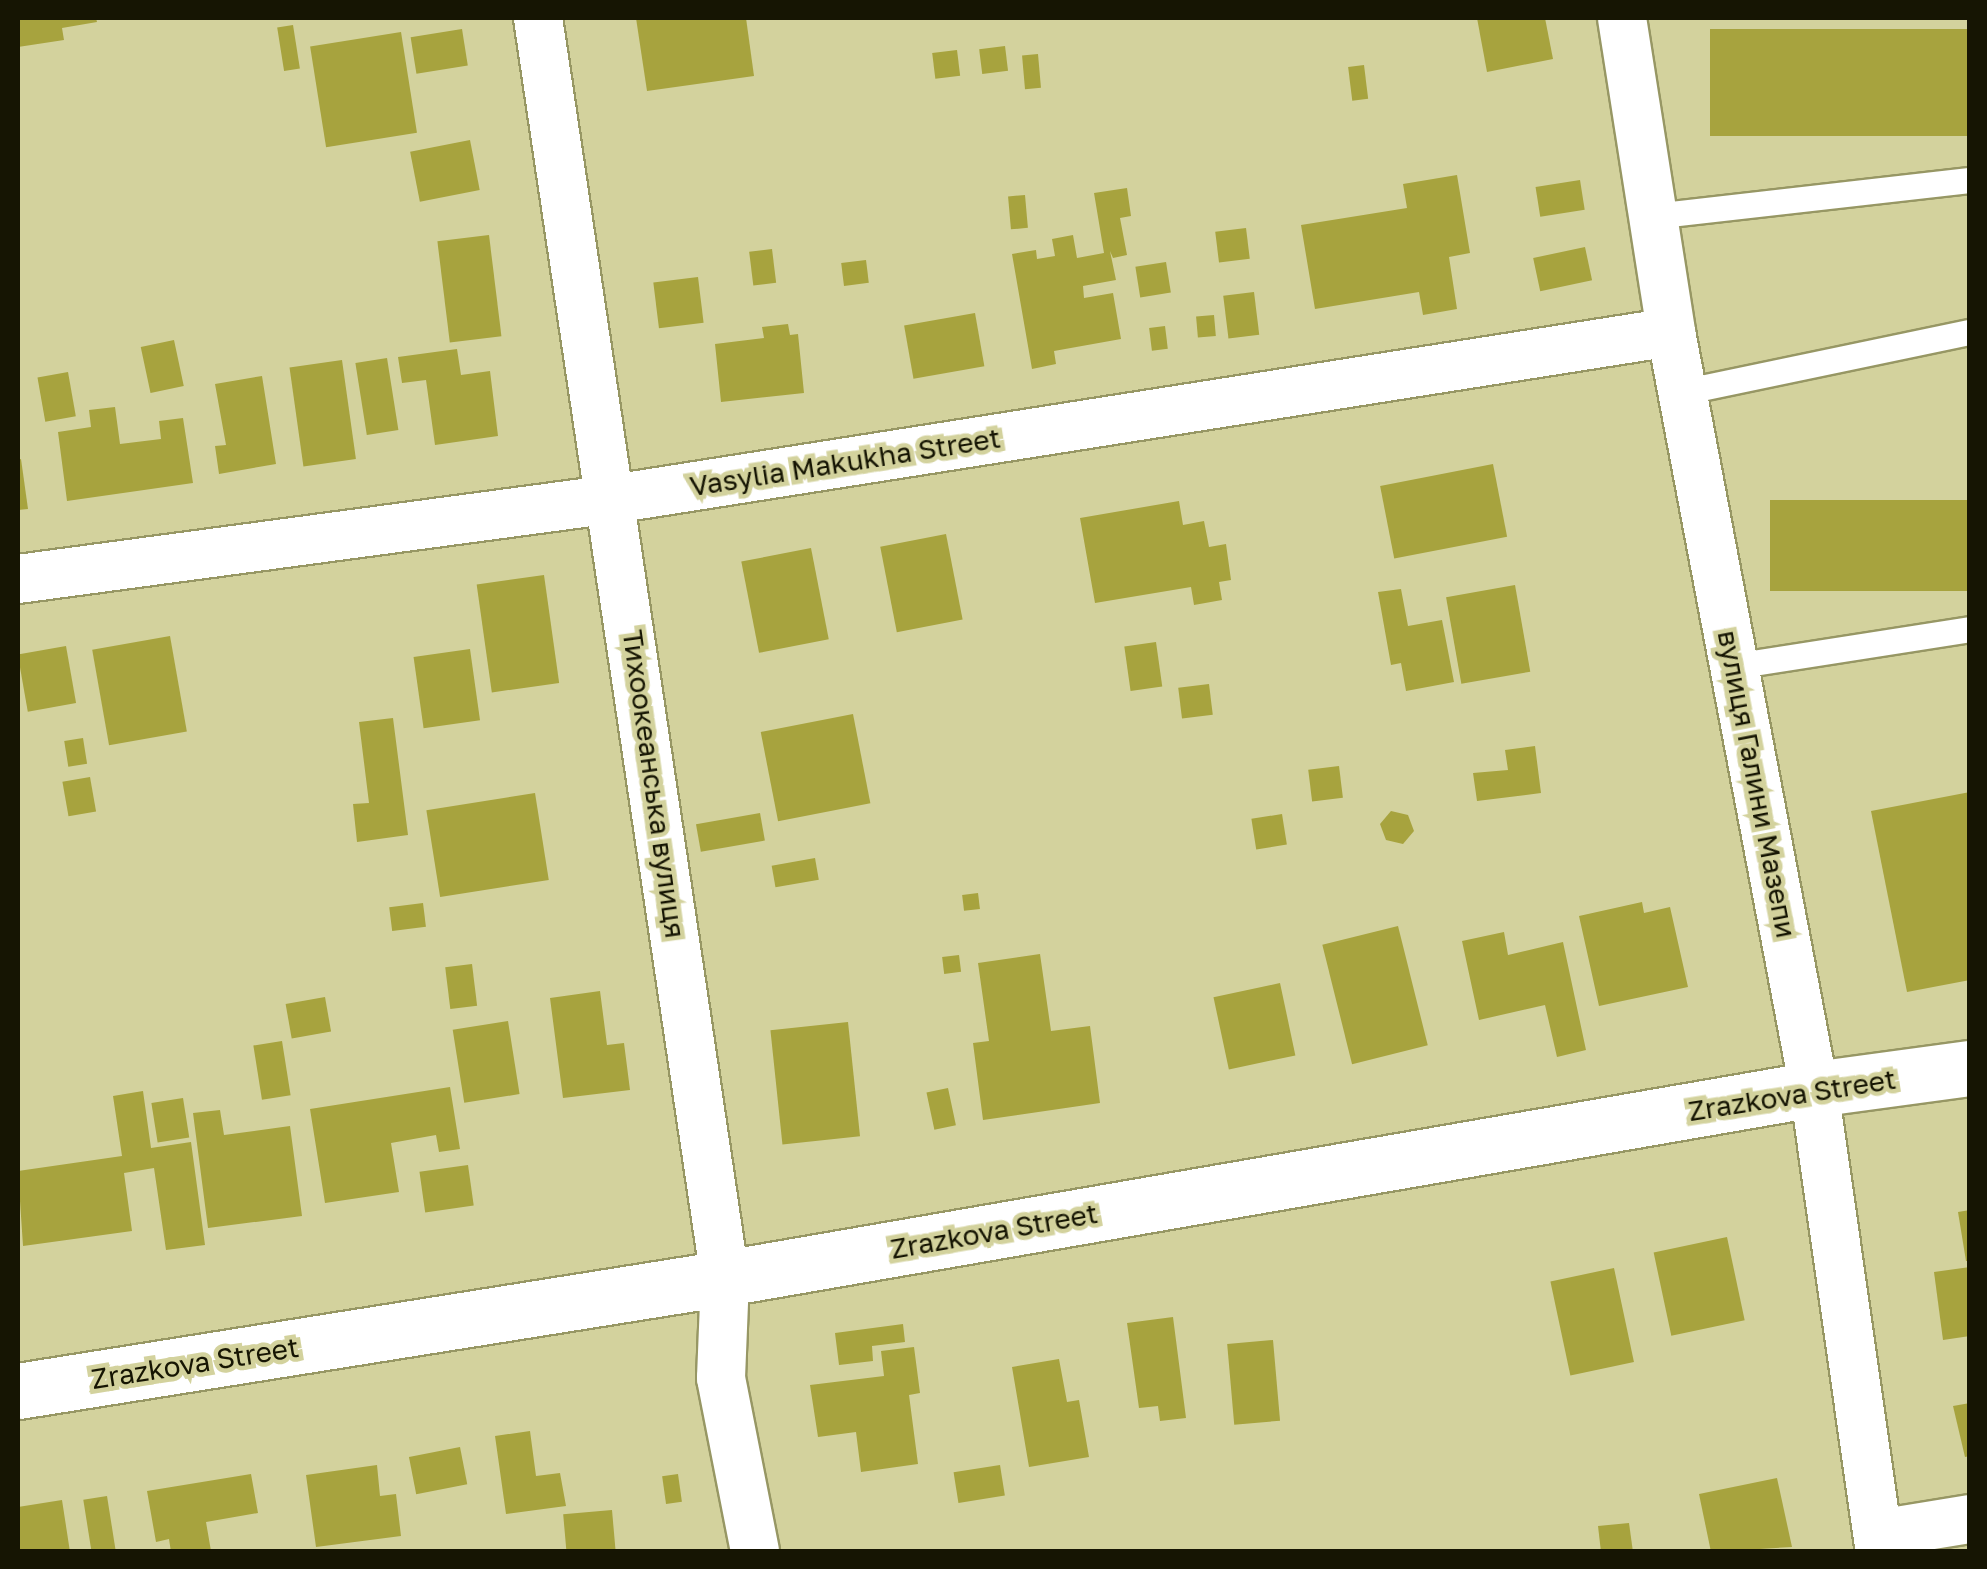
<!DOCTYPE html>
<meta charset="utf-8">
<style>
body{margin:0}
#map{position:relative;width:1987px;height:1569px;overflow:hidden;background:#d3d29d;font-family:"Golos Text",sans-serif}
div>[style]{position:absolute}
.building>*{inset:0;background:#a7a33e;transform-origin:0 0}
.roads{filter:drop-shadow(2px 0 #979764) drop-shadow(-2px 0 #979764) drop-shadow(0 2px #979764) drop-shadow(0 -2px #979764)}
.service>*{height:25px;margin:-12.5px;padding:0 12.5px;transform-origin:12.5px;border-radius:12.5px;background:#fff}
.minor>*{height:48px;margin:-24px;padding:0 24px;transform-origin:24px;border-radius:24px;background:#fff}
.tertiary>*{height:55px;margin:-27.5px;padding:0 27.5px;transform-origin:27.5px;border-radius:27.5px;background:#fff}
span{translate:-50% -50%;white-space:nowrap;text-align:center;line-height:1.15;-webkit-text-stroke:9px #d3d29d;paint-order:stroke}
.street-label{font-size:28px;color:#161503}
.frame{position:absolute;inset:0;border:20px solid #161503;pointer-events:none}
</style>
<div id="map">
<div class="building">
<i style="clip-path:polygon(18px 18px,96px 18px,97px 22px,62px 28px,64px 40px,18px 47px)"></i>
<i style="clip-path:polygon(636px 18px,746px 18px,754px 76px,647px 91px)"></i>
<i style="clip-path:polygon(1477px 18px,1545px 18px,1553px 59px,1487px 72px)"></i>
<i style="left:293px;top:25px;width:44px;height:16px;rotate:81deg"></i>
<i style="left:462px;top:29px;width:37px;height:52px;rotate:81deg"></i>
<i style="left:1970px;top:29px;width:107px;height:260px;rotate:90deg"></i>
<i style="left:401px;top:32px;width:102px;height:92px;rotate:81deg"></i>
<i style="left:1005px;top:46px;width:25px;height:26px;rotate:83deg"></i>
<i style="left:957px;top:50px;width:26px;height:25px;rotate:83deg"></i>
<i style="left:1038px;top:54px;width:34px;height:16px;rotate:85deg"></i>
<i style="left:1364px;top:65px;width:34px;height:16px;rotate:83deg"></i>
<i style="left:470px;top:140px;width:51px;height:61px;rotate:79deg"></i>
<i style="clip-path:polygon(1457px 175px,1470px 253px,1449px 257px,1457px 309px,1423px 315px,1419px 292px,1315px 309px,1301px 225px,1407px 208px,1403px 184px)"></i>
<i style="left:1580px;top:180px;width:30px;height:45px;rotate:81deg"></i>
<i style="clip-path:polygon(1127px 188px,1131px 216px,1120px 218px,1127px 255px,1113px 258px,1110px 251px,1116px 280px,1083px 286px,1084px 298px,1113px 293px,1121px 339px,1054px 351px,1056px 364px,1032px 369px,1012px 254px,1036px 250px,1037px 259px,1055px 256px,1052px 239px,1073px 235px,1077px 258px,1104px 253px,1094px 193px)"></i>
<i style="left:1025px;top:195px;width:33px;height:17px;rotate:85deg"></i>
<i style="left:1246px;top:228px;width:31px;height:31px;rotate:83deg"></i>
<i style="left:489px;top:235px;width:102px;height:52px;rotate:83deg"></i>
<i style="left:1585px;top:247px;width:34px;height:53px;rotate:78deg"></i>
<i style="left:772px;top:249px;width:34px;height:23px;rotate:83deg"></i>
<i style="left:866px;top:260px;width:23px;height:25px;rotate:83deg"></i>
<i style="left:1166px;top:262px;width:31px;height:31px;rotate:81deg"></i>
<i style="left:698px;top:277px;width:46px;height:45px;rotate:83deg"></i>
<i style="left:1254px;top:292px;width:43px;height:31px;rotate:83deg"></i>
<i style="left:975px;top:313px;width:54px;height:72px;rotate:80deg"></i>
<i style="left:1214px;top:315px;width:21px;height:18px;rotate:85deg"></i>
<i style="clip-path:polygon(788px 324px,790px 335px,798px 334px,804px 393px,721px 402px,715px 344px,764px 338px,762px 327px)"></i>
<i style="left:1165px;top:326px;width:23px;height:16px;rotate:83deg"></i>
<i style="left:174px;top:340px;width:47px;height:34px;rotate:78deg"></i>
<i style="clip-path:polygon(457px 349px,461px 375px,490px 371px,498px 436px,435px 445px,426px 380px,402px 383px,398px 357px)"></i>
<i style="left:387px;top:358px;width:73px;height:32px;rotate:81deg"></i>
<i style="left:342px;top:360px;width:100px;height:53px;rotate:82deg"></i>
<i style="left:68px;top:372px;width:45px;height:31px;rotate:80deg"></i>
<i style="clip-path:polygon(262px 376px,276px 464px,219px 474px,215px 446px,226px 445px,215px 384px)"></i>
<i style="clip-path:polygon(115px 407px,120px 444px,161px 439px,159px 421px,183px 418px,193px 483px,67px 501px,58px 432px,91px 427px,89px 410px)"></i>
<i style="clip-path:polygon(21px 459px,28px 509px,18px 510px,18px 460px)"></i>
<i style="left:1493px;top:464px;width:74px;height:115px;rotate:79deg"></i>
<i style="left:1970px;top:500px;width:91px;height:200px;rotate:90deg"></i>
<i style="clip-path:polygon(1179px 501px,1183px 525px,1204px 521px,1209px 547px,1226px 544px,1231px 580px,1219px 582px,1222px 600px,1194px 605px,1191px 587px,1095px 603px,1080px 518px)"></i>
<i style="left:946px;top:534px;width:87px;height:67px;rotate:79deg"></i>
<i style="left:811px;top:548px;width:93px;height:71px;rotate:79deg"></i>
<i style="left:544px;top:575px;width:109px;height:68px;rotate:82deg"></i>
<i style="left:1515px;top:585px;width:88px;height:70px;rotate:80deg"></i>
<i style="clip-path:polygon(1401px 589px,1408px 626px,1442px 620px,1454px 682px,1406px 691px,1401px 663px,1391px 665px,1378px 592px)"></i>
<i style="left:170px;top:636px;width:97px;height:79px;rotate:80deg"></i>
<i style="left:1156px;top:642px;width:45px;height:32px;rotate:82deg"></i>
<i style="left:66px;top:646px;width:58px;height:49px;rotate:80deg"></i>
<i style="left:470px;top:649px;width:72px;height:57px;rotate:82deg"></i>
<i style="left:1209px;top:684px;width:31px;height:31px;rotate:83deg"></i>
<i style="left:853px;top:714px;width:91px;height:94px;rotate:79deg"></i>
<i style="clip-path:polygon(393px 718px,408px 835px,357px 842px,353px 804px,369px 803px,359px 722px)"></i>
<i style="left:83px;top:738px;width:26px;height:19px;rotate:81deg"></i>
<i style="clip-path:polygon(1535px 746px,1541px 793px,1477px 801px,1473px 773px,1508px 770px,1505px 750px)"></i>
<i style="left:1339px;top:766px;width:32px;height:31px;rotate:83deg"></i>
<i style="left:90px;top:777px;width:35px;height:28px;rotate:80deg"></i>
<i style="clip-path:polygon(1970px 792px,1970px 980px,1907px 992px,1871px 811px)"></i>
<i style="left:535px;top:793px;width:88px;height:110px;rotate:81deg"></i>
<i style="clip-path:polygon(1391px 811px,1408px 815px,1414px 831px,1403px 844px,1386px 840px,1380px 824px)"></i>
<i style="left:760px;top:813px;width:28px;height:65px;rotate:80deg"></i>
<i style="left:1282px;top:814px;width:31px;height:31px;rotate:81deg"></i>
<i style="left:815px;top:858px;width:22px;height:44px;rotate:80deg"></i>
<i style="left:978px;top:893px;width:16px;height:16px;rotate:83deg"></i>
<i style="clip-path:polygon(1642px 902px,1644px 913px,1670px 907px,1688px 987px,1599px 1006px,1579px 916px)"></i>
<i style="left:423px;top:903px;width:24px;height:34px;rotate:83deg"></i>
<i style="left:1398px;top:926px;width:123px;height:78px;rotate:76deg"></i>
<i style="clip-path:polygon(1504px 932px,1508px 955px,1563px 942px,1586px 1050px,1557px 1057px,1545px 1005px,1479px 1020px,1462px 941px)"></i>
<i style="clip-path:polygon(1040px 954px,1051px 1031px,1090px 1026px,1100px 1103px,983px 1120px,973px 1043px,989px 1041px,978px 963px)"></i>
<i style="left:959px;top:955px;width:17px;height:17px;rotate:83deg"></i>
<i style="left:472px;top:964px;width:42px;height:27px;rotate:83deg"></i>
<i style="left:1280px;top:983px;width:74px;height:68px;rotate:78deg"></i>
<i style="clip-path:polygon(600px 991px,607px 1045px,624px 1043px,630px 1090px,563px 1098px,550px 998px)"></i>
<i style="left:325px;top:997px;width:35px;height:40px;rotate:80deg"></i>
<i style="left:508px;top:1021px;width:74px;height:56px;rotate:81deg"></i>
<i style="left:848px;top:1022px;width:115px;height:78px;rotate:84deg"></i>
<i style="left:282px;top:1041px;width:55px;height:29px;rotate:81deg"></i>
<i style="clip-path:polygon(450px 1087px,460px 1149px,439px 1152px,436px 1135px,391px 1143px,399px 1192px,325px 1203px,310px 1109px)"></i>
<i style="left:948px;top:1088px;width:38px;height:22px;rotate:78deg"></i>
<i style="clip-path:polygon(143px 1091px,151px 1148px,191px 1142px,205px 1245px,166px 1250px,154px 1168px,124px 1173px,132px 1231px,23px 1246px,18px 1171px,122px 1156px,113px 1096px)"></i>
<i style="left:183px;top:1098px;width:40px;height:32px;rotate:81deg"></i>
<i style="clip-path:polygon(220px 1110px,224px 1135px,290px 1126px,302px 1216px,208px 1228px,193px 1113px)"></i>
<i style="left:468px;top:1165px;width:41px;height:49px;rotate:82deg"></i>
<i style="clip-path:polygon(1970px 1210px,1970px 1261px,1966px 1261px,1958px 1212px)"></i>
<i style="left:1727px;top:1237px;width:85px;height:75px;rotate:78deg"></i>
<i style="clip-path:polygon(1970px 1267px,1970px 1336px,1943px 1340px,1934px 1272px)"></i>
<i style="left:1614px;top:1268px;width:96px;height:65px;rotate:78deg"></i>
<i style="clip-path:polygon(1173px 1317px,1186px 1418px,1160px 1421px,1158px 1406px,1139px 1408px,1127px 1323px)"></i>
<i style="clip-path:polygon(903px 1324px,905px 1342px,872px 1346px,873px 1361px,839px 1365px,835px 1333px)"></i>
<i style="left:1273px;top:1340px;width:81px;height:46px;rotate:85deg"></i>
<i style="clip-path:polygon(914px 1347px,920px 1393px,909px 1395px,918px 1464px,861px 1472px,856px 1432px,818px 1437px,810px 1385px,884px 1376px,881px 1351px)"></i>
<i style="clip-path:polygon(1059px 1359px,1067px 1402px,1079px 1400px,1089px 1457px,1029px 1467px,1012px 1367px)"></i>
<i style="clip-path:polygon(1970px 1403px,1970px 1456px,1965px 1457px,1953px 1406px)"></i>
<i style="clip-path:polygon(530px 1431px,536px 1476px,560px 1473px,566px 1506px,506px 1514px,495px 1436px)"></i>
<i style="left:460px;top:1447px;width:38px;height:52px;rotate:79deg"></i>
<i style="clip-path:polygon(377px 1465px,380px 1496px,396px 1494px,401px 1536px,316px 1547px,306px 1475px)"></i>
<i style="left:1000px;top:1465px;width:31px;height:47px;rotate:81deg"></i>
<i style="clip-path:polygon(251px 1474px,258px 1513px,206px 1522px,211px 1551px,171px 1552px,169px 1539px,156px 1542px,147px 1491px)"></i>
<i style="left:678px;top:1474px;width:28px;height:16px;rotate:82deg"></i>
<i style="clip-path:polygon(1777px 1478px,1792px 1547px,1711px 1552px,1699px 1494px)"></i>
<i style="left:107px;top:1496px;width:57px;height:24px;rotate:81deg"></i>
<i style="clip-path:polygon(62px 1500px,70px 1552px,18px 1552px,18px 1507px)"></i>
<i style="left:612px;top:1510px;width:42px;height:49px;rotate:85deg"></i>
<i style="clip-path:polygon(1629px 1523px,1633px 1552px,1601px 1552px,1598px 1526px)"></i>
</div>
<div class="roads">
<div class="service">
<i style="left:1653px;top:216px;width:319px;rotate:-6.5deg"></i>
<i style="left:1682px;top:392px;width:294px;rotate:-11.8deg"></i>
<i style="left:1734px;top:666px;width:239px;rotate:-8.9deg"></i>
</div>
<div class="minor">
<i style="left:538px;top:18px;width:1274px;rotate:81.56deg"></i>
<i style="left:725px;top:1278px;width:100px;rotate:92.3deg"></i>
<i style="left:721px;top:1378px;width:177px;rotate:78.9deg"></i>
<i style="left:1622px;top:18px;width:318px;rotate:81.1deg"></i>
<i style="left:1671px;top:332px;width:770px;rotate:79.3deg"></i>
<i style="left:1814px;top:1089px;width:468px;rotate:81.9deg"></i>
<i style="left:18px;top:579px;width:600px;rotate:-7.66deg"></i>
<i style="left:613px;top:499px;width:1071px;rotate:-8.97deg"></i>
<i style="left:1878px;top:1534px;width:93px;rotate:-9.3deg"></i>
</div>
<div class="tertiary">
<i style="left:18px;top:1391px;width:716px;rotate:-9.08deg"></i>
<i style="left:725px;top:1278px;width:1105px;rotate:-9.85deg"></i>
<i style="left:1814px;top:1089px;width:157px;rotate:-7.7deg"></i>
</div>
</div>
<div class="street-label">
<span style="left:845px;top:462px;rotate:-9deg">Vasylia Makukha Street</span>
<span style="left:654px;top:784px;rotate:82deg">Тихоокеанська вулиця</span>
<span style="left:1757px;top:784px;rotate:79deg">вулиця Галини Мазепи</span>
<span style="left:1792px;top:1095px;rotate:-9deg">Zrazkova Street</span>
<span style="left:994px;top:1231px;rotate:-10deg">Zrazkova Street</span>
<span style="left:195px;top:1363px;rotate:-9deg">Zrazkova Street</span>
</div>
<div class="frame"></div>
</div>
